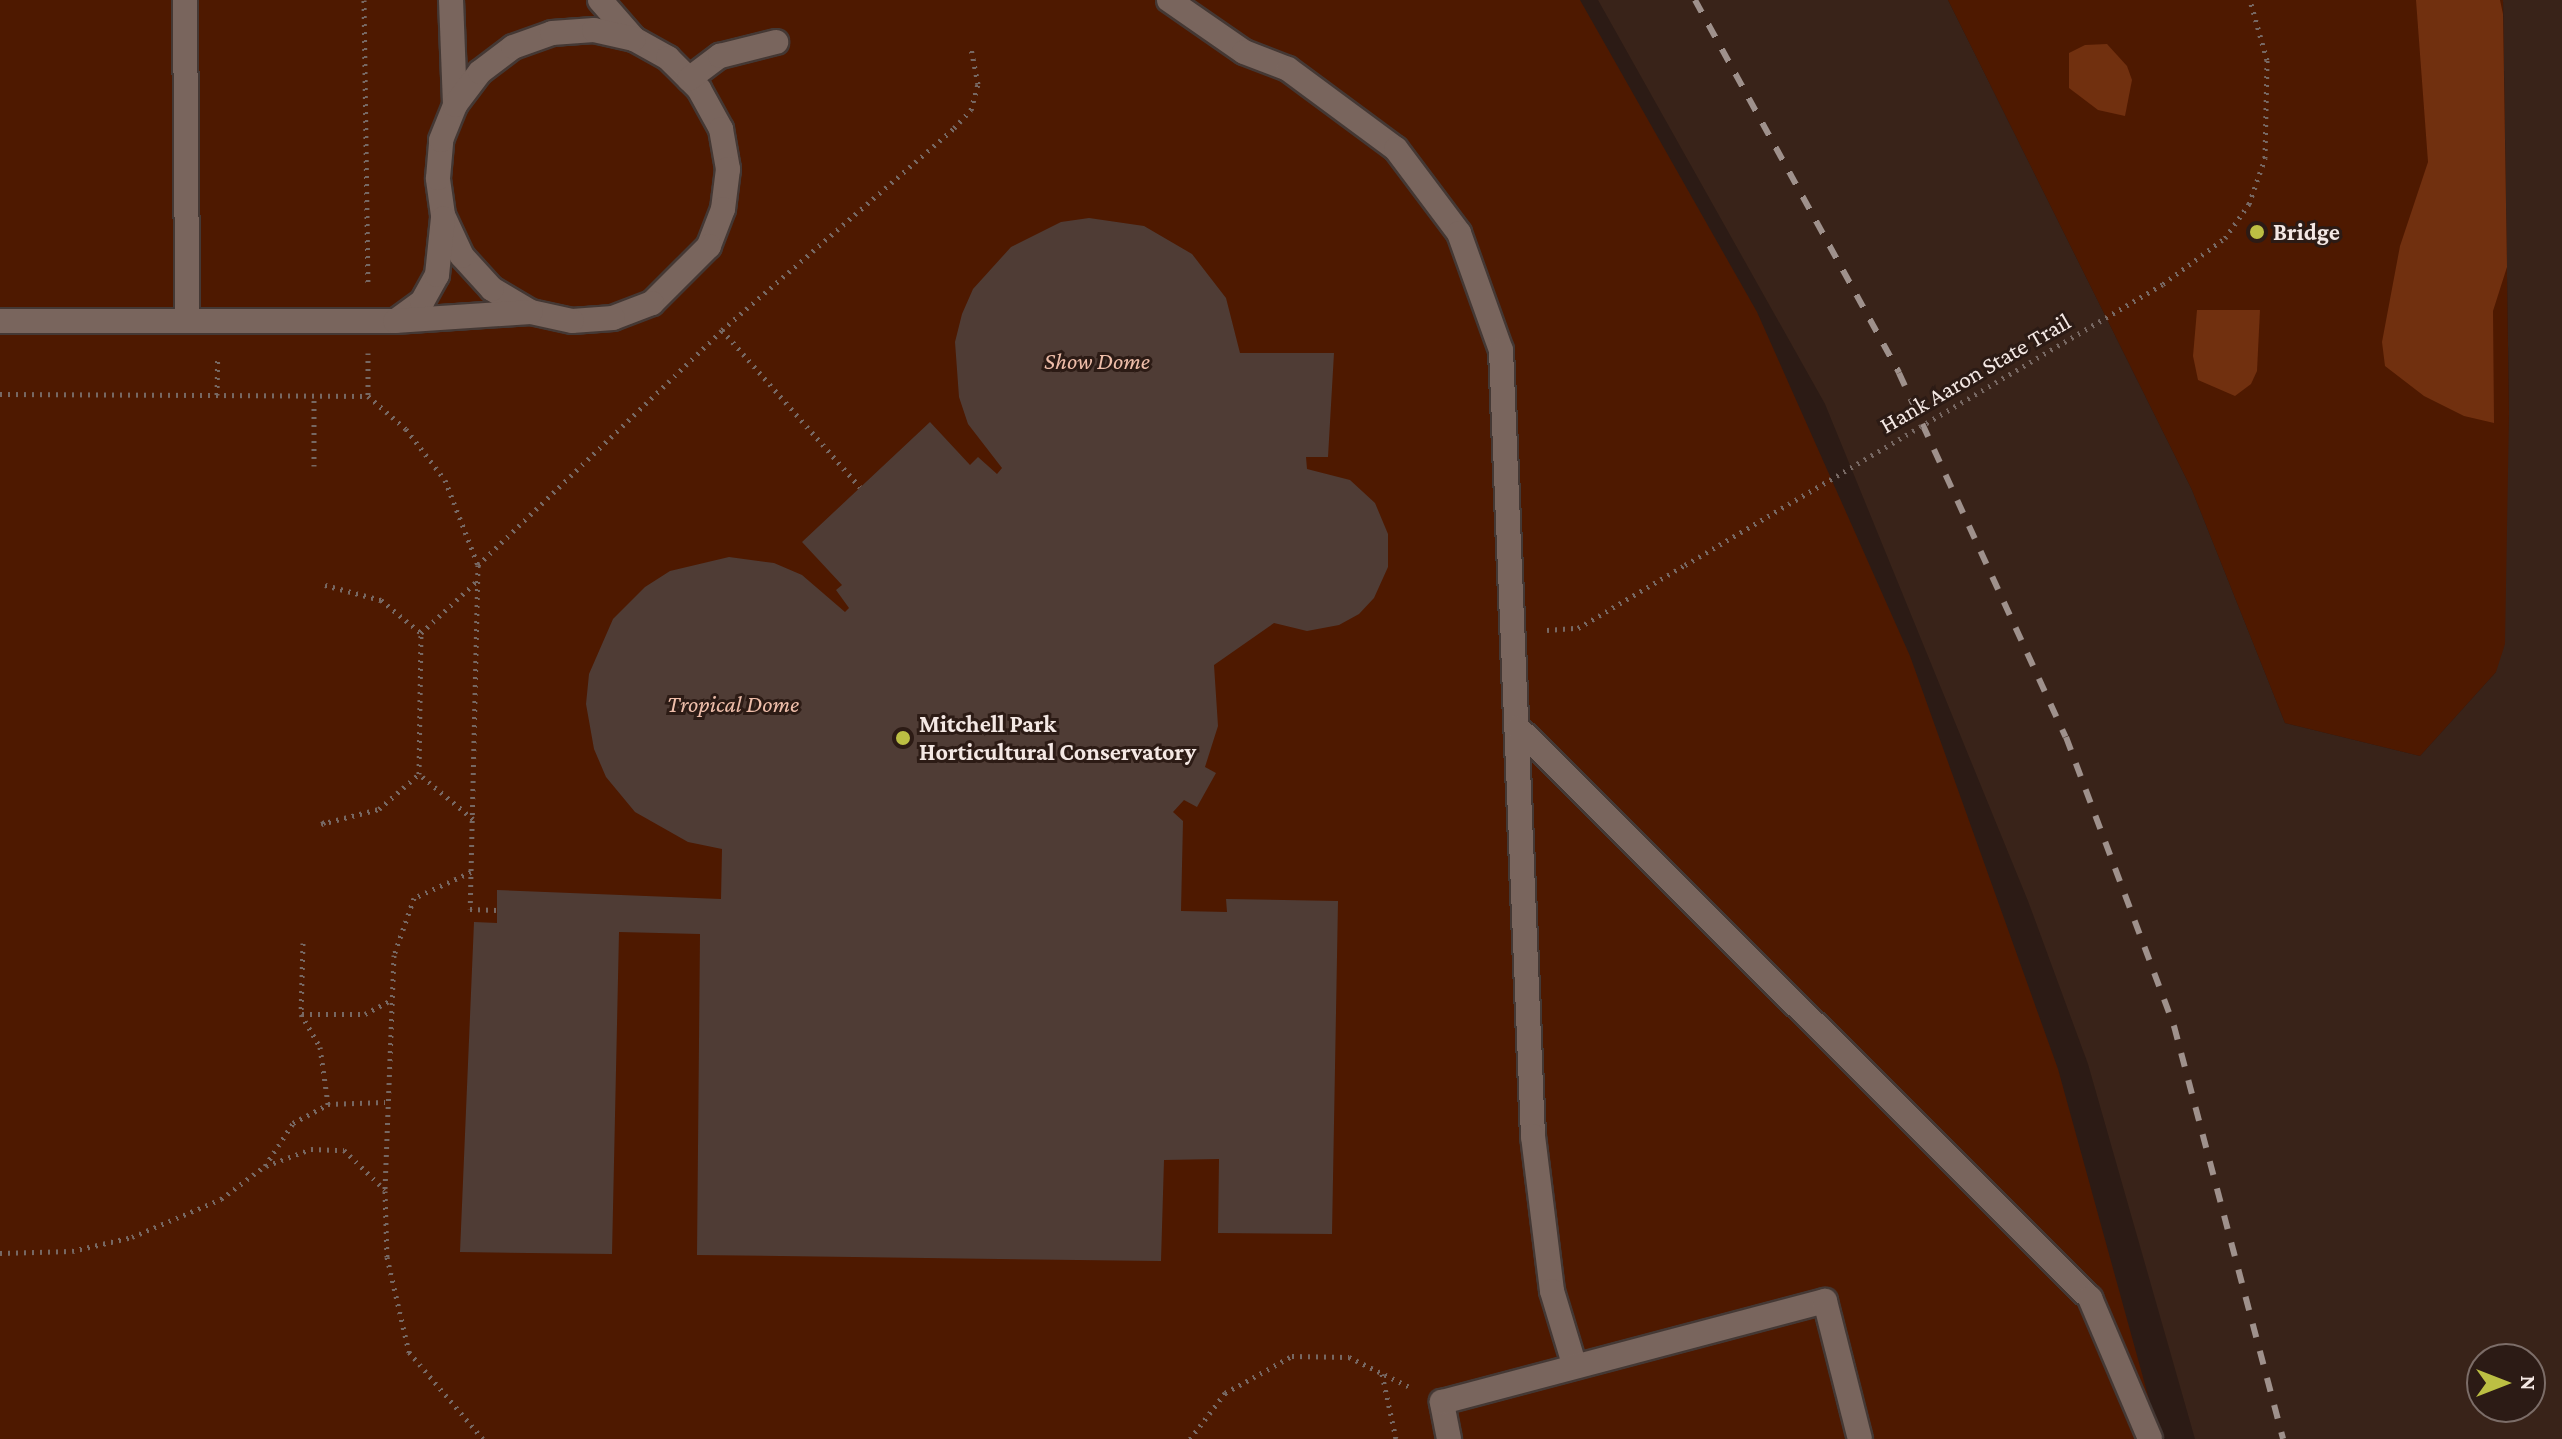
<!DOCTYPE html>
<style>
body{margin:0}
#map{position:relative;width:2562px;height:1439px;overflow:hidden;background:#2c1b15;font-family:"Crimson Pro",serif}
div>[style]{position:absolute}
.built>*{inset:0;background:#392319}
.green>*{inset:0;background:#4e1900}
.forest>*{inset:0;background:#71300f}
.building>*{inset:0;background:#4f3c35}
.path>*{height:5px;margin-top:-2.5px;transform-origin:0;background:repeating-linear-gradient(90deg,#776863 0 2px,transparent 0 8px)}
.roads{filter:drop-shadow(2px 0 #443834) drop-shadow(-2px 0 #443834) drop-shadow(0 2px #443834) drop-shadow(0 -2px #443834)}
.service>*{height:24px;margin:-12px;padding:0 12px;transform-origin:12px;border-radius:12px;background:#79655d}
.rail>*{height:6px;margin-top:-3px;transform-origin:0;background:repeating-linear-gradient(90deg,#9f918c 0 14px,transparent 0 28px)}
.path-bridge>*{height:5px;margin-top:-2.5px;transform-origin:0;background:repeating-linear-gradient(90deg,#776863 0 2px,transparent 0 8px)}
.dots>*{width:22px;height:22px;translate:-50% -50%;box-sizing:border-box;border:4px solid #2c1b15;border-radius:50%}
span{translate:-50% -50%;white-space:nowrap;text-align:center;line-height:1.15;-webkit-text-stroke:6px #2c1b15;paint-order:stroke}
.poi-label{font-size:24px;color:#f4e8e4;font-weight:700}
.left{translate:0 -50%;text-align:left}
.park-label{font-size:24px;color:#efbeaa;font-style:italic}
.street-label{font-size:24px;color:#f4e8e4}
.north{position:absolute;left:2466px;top:1343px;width:80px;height:80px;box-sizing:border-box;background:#2c1b15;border:2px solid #7c6d68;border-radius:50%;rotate:90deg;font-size:22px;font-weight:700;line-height:32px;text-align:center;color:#f4e8e4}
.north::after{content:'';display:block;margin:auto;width:28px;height:36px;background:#bcbf43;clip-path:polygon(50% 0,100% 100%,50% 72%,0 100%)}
</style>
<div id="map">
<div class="built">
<i style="clip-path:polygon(evenodd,1598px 0,1948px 0,2192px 490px,2285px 723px,2420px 756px,2496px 672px,2509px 413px,2503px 0,2562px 0,2562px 1439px,2195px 1439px,2088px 1064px,2028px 901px,1825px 404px,1598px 0,2482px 1359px,2530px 1359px,2530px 1407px,2482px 1407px,2482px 1359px)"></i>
</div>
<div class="green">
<i style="clip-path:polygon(0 0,1580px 0,1757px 312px,1910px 656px,2058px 1069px,2160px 1439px,0 1439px)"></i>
<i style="clip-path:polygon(1948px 0,2503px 0,2509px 413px,2505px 644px,2496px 672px,2420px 756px,2285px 723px,2192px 490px)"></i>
</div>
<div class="forest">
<i style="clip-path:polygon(2416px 0,2500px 0,2503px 14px,2507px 267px,2493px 311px,2494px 423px,2464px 416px,2424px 396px,2385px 366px,2382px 342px,2400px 246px,2428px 162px)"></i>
<i style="clip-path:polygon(2107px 44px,2127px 66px,2132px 80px,2125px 116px,2098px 110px,2069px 88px,2069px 53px,2085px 45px)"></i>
<i style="clip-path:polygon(2197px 310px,2260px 310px,2257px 371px,2251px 384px,2235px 396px,2198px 380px,2193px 356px)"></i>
</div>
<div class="building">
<i style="clip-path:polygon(1089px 218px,1144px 226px,1192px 254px,1226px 298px,1240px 353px,1334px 353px,1328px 457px,1306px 457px,1307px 469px,1350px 480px,1375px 503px,1388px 534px,1388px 567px,1374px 598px,1359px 614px,1339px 625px,1307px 631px,1274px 623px,1214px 665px,1218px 726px,1205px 767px,1216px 773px,1197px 807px,1184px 800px,1173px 812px,1183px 821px,1181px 911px,1227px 912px,1226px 899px,1338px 901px,1332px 1234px,1218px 1233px,1219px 1159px,1164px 1160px,1161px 1261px,697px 1255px,700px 934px,619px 932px,612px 1254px,460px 1252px,474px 922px,497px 923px,497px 890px,721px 899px,722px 849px,688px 842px,635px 812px,606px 777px,594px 749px,586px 704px,589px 674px,613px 619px,645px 587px,670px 571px,729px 557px,774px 563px,802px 575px,845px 612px,849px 608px,836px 590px,842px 585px,802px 542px,930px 422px,970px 465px,978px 457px,997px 474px,1002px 468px,968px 424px,959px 397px,955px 342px,962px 314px,973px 289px,1011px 247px,1061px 222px)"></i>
</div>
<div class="path">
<i style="left:364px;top:0;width:287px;rotate:89.2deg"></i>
<i style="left:2163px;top:284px;width:77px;rotate:-36.6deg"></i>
<i style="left:2225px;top:238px;width:42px;rotate:-54.8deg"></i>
<i style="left:2249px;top:204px;width:49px;rotate:-70.8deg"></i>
<i style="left:2265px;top:158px;width:98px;rotate:-88.8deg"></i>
<i style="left:2267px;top:60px;width:62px;rotate:-105.8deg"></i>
<i style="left:722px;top:330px;width:209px;rotate:48.7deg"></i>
<i style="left:368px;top:353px;width:43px;rotate:90deg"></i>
<i style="left:0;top:394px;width:368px;rotate:0.3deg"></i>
<i style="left:368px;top:396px;width:50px;rotate:41deg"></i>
<i style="left:406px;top:429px;width:64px;rotate:52.6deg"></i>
<i style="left:445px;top:480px;width:91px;rotate:68.8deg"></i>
<i style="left:478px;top:565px;width:344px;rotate:91.3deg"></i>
<i style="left:470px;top:909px;width:27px;rotate:2deg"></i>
<i style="left:217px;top:395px;width:39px;rotate:-89deg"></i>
<i style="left:314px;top:466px;width:71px;rotate:-90deg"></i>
<i style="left:478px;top:565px;width:339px;rotate:-43.9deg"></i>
<i style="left:722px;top:330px;width:308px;rotate:-41deg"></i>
<i style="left:954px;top:128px;width:25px;rotate:-47deg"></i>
<i style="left:971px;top:110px;width:27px;rotate:-75deg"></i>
<i style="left:978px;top:84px;width:37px;rotate:-101deg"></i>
<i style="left:325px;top:585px;width:58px;rotate:15deg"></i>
<i style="left:381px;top:600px;width:52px;rotate:39.5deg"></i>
<i style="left:1547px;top:630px;width:31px;rotate:-4deg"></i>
<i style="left:1578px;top:628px;width:124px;rotate:-30.5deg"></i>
<i style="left:473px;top:819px;width:70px;rotate:-140.2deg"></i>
<i style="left:419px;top:774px;width:141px;rotate:-89.2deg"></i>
<i style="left:421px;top:633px;width:76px;rotate:-42.9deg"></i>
<i style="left:325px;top:822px;width:4px;rotate:153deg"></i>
<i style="left:321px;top:824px;width:60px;rotate:-14.5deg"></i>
<i style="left:379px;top:809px;width:53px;rotate:-41.2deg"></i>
<i style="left:471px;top:872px;width:63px;rotate:155.5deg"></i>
<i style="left:414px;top:898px;width:60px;rotate:109.3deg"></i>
<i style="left:394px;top:955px;width:236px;rotate:92.2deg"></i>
<i style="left:385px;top:1191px;width:66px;rotate:88.3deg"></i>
<i style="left:387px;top:1257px;width:98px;rotate:77deg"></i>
<i style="left:409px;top:1352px;width:114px;rotate:49.6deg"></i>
<i style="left:303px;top:943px;width:71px;rotate:91.6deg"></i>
<i style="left:301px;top:1014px;width:38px;rotate:60deg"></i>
<i style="left:320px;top:1047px;width:58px;rotate:82deg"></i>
<i style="left:328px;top:1104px;width:57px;rotate:-2deg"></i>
<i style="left:302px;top:1014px;width:63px"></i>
<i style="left:365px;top:1014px;width:30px;rotate:-28deg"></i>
<i style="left:266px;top:1166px;width:48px;rotate:-20.7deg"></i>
<i style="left:311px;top:1149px;width:33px;rotate:2deg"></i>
<i style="left:344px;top:1150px;width:57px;rotate:44.3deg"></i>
<i style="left:0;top:1253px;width:72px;rotate:-1.6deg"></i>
<i style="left:72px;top:1251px;width:62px;rotate:-13.1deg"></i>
<i style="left:132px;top:1237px;width:97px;rotate:-23.1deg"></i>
<i style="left:221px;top:1199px;width:55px;rotate:-36.9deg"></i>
<i style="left:265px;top:1166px;width:51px;rotate:-56.9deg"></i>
<i style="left:293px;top:1123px;width:40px;rotate:-28deg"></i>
<i style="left:1382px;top:1374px;width:66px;rotate:77.8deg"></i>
<i style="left:1190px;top:1439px;width:58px;rotate:-52.7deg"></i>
<i style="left:1225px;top:1393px;width:77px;rotate:-28.9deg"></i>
<i style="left:1292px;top:1356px;width:57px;rotate:1deg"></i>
<i style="left:1349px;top:1357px;width:70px;rotate:26.2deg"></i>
</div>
<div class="roads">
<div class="service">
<i style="left:185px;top:0;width:319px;rotate:89.6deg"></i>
<i style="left:451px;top:0;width:105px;rotate:87.8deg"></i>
<i style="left:600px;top:0;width:52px;rotate:48.9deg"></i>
<i style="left:634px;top:39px;width:39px;rotate:29deg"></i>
<i style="left:668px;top:58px;width:44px;rotate:45deg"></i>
<i style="left:699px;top:89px;width:46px;rotate:61.2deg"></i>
<i style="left:721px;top:129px;width:41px;rotate:80.1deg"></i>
<i style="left:728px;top:169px;width:40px;rotate:97.1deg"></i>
<i style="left:723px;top:209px;width:40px;rotate:111deg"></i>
<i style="left:709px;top:246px;width:81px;rotate:135deg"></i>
<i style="left:652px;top:303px;width:42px;rotate:159deg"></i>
<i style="left:613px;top:318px;width:41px;rotate:175.8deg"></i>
<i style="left:572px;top:321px;width:42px;rotate:-167.6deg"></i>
<i style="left:531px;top:312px;width:45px;rotate:-149.5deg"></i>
<i style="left:492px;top:289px;width:45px;rotate:-132.3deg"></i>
<i style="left:462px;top:256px;width:45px;rotate:-114.9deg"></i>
<i style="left:443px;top:215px;width:37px;rotate:-98deg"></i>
<i style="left:438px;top:178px;width:38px;rotate:-85deg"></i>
<i style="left:441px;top:140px;width:38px;rotate:-68deg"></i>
<i style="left:455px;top:105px;width:41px;rotate:-52.9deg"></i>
<i style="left:480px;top:72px;width:41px;rotate:-37.1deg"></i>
<i style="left:513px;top:47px;width:41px;rotate:-19.7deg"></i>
<i style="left:552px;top:33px;width:42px;rotate:-4.1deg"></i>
<i style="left:594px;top:30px;width:41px;rotate:12.7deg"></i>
<i style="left:1169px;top:0;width:91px;rotate:34.7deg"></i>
<i style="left:1244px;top:52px;width:47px;rotate:21.1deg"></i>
<i style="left:1288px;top:69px;width:134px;rotate:36.5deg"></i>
<i style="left:1396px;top:149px;width:105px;rotate:53.1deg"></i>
<i style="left:1459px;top:233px;width:124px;rotate:70.3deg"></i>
<i style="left:1501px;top:350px;width:787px;rotate:87.67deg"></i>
<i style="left:1533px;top:1136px;width:156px;rotate:83deg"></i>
<i style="left:1552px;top:1291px;width:76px;rotate:73.2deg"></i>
<i style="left:689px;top:79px;width:39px;rotate:-37deg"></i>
<i style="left:720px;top:56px;width:58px;rotate:-14deg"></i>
<i style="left:397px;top:320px;width:31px;rotate:-36deg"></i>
<i style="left:422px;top:302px;width:31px;rotate:-61deg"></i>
<i style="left:437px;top:275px;width:57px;rotate:-84deg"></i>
<i style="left:0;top:321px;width:395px"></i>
<i style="left:395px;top:321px;width:136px;rotate:-3.8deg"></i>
<i style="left:1518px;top:728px;width:808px;rotate:44.9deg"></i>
<i style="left:2090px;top:1298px;width:153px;rotate:66.9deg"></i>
<i style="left:1449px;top:1439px;width:38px;rotate:-101deg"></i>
<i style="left:1442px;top:1402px;width:396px;rotate:-14.8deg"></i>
<i style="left:1825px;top:1301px;width:142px;rotate:75.8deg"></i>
</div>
</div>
<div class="rail">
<i style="left:1695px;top:0;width:425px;rotate:61.3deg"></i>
<i style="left:1899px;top:373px;width:400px;rotate:65.4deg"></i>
<i style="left:2066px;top:737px;width:309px;rotate:69.5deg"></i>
<i style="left:2174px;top:1026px;width:427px;rotate:75.2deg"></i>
</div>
<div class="path-bridge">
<i style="left:1685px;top:565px;width:554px;rotate:-30.45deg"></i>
</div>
<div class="dots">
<i style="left:2257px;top:232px;background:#bcbf43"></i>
<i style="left:903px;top:738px;background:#bcbf43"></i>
</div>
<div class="poi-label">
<span class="left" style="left:2273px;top:232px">Bridge</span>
<span class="left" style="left:919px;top:738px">Mitchell Park<br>Horticultural Conservatory</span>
</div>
<div class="park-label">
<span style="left:1097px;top:361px">Show Dome</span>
<span style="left:733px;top:704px">Tropical Dome</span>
</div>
<div class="street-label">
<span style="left:1975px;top:373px;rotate:-30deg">Hank Aaron State Trail</span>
</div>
<div class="north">N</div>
</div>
